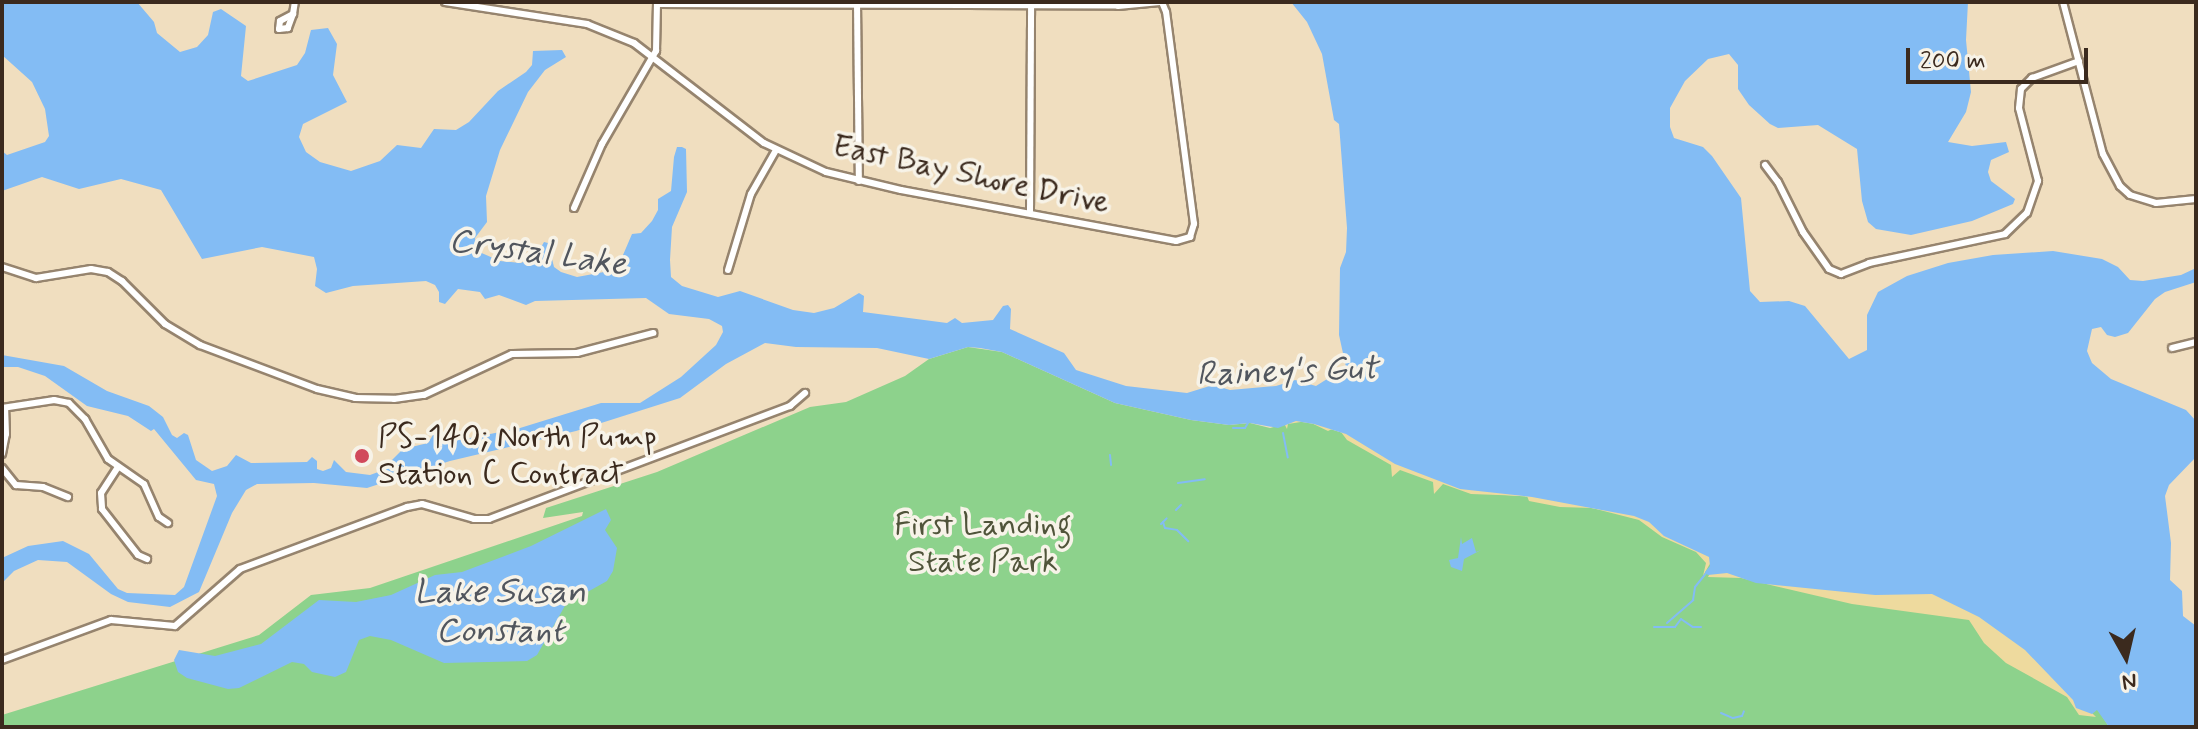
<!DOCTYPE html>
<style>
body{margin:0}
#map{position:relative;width:2198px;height:729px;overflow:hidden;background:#f0debf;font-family:Mynerve,sans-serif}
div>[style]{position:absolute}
.green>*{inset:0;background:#8dd28c}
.sand>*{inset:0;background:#eeda9e}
.water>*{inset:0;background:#83bcf4}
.stream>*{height:2px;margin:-1px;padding:0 1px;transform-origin:1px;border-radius:1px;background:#83bcf4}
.roads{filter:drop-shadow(2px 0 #96846e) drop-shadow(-2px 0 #96846e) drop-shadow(0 2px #96846e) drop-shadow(0 -2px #96846e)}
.street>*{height:6px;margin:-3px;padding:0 3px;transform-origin:3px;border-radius:3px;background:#fff}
.dots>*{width:22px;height:22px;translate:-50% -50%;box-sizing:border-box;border:4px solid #f7f3e8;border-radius:50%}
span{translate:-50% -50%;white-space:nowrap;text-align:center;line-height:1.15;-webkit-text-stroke:7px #f7f3e8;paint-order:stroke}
.street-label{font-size:32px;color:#3b2a1e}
.poi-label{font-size:32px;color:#3b2a1e}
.left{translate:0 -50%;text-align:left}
.park-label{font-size:32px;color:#50543a}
.water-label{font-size:34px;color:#51565e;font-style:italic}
.frame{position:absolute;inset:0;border:4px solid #3b2a1e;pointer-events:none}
.north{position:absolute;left:2086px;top:617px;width:80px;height:80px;-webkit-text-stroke:6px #f7f3e8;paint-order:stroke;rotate:172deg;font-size:22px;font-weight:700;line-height:32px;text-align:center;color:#3b2a1e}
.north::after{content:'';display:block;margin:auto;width:28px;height:36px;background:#3b2a1e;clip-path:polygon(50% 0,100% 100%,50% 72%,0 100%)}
.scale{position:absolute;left:1906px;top:48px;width:182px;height:36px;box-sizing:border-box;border:4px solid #3b2a1e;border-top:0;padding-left:10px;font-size:24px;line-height:28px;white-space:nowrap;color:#3b2a1e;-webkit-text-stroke:6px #f7f3e8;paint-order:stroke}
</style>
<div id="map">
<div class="green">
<i style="clip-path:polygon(968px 347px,1002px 352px,1115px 403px,1191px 420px,1229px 425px,1250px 423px,1270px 428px,1296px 421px,1314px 424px,1346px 434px,1478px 493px,1532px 497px,1634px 516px,1709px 557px,1710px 566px,1727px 573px,1932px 594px,2097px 708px,2109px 727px,2px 727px,2px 715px,259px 635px,311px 595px,370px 588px,582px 516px,583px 512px,543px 518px,546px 508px,657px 472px,810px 407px,846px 402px,905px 376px,929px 359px)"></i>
</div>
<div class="sand">
<i style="clip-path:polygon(1290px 416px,1567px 499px,1643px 517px,1700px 547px,1712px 560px,1703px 576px,1706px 563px,1696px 552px,1662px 537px,1639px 520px,1592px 508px,1560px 507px,1529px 501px,1527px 496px,1471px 494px,1443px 484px,1434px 494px,1433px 482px,1400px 470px,1392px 477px,1391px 465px,1347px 440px,1341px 432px,1332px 429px,1328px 431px,1307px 421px,1288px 424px,1287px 429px,1282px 419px)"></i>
<i style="clip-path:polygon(1737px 565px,1944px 595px,2020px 641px,2096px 717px,2079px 715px,2067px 697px,2006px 663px,1984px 643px,1969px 620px,1852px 604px,1741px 578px,1708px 577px,1711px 571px)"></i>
</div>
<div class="water">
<i style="clip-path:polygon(2px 2px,137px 2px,154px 22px,157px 33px,180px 52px,197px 47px,208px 35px,213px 12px,221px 9px,246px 26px,241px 76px,248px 81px,297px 65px,305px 53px,311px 30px,328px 28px,337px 44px,333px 75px,347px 102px,303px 124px,299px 137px,306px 152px,320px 162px,351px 171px,380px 161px,397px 145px,421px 148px,434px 129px,456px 130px,469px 122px,498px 91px,526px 72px,532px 65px,533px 51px,562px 50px,566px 57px,545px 70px,528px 92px,500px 150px,486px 196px,487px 222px,475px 238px,477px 251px,500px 261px,521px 263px,537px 254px,544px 242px,548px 243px,554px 267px,561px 272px,577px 277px,604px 272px,620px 262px,632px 234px,641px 233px,652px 221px,658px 210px,658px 199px,671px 191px,674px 157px,677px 147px,682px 147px,686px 149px,687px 192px,672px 227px,670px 260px,671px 277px,682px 286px,718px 297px,740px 291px,793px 310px,814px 313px,834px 308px,859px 293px,864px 296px,863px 312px,947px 323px,955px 318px,962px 323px,993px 320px,1003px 306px,1008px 305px,1011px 309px,1010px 329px,1064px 353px,1076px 370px,1126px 386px,1187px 393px,1213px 385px,1230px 390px,1276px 386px,1295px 380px,1316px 386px,1346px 367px,1339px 335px,1340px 268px,1346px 252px,1347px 228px,1339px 124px,1334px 120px,1322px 54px,1307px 22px,1291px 2px,1968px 2px,1966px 40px,1971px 92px,1966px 112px,1948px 142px,1972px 146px,2006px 142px,2009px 152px,1991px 160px,1988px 172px,1991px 181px,2015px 199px,2013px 204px,1972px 221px,1911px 235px,1876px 229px,1868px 222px,1862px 201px,1857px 149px,1818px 125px,1778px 128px,1770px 124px,1749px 105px,1738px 89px,1738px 65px,1729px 54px,1708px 59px,1685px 81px,1670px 108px,1670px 127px,1674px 138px,1703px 147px,1712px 156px,1741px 198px,1750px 291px,1760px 302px,1789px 301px,1805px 306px,1849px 359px,1867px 350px,1867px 315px,1878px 292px,1907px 276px,1948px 263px,1993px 255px,2053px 251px,2102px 259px,2118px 267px,2130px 280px,2143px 281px,2181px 275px,2196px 268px,2196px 282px,2165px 292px,2155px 299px,2128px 333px,2115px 337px,2107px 335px,2101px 327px,2092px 329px,2087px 351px,2092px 363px,2111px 379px,2186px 410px,2196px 421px,2196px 457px,2169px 485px,2165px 496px,2171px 543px,2170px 580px,2182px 591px,2183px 616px,2196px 626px,2196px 727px,2109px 727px,2097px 710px,2092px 714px,2076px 708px,2073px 700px,2025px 650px,1979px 617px,1932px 594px,1875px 595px,1756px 583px,1727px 573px,1708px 575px,1705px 572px,1710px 566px,1709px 557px,1664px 536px,1649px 522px,1634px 516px,1532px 497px,1460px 489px,1395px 464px,1346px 434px,1314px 424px,1296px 421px,1278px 428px,1250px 423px,1229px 425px,1191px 420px,1115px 403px,1002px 352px,980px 348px,968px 347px,929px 359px,877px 348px,796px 347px,765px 343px,726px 364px,680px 398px,576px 431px,450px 461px,367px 488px,314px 483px,257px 484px,246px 490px,232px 513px,199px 592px,170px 607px,128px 602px,111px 594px,67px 562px,38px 560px,14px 571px,2px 583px,2px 558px,28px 546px,63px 541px,89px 554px,118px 589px,127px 593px,175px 595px,184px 587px,217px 496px,214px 484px,196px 480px,154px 429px,151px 431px,128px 416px,87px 406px,45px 376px,18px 367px,2px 367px,2px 355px,64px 366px,107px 391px,149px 406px,163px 417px,172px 435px,177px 438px,184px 433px,188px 435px,196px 460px,212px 471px,227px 466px,236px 455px,251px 463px,307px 462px,312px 457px,317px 461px,317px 469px,323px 471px,331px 468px,334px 460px,346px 472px,370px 475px,381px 471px,403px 449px,428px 443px,436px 430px,460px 440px,520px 428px,601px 403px,640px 403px,681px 377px,716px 345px,723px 332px,722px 326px,709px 319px,669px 314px,646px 298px,535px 301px,526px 305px,499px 295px,485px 299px,480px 292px,458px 289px,445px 304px,439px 302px,439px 292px,435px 285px,426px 281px,353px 286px,326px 293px,315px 286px,317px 269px,314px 257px,262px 247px,202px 259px,161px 190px,121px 179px,79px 189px,42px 177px,2px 191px,2px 151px,7px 155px,45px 142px,49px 136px,45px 109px,32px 82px,2px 55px)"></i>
<i style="clip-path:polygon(606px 509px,611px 520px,605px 530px,617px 548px,613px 571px,607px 581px,566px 604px,537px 655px,527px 661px,444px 663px,391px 640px,370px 636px,359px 640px,346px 672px,335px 677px,312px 672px,304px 664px,292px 662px,239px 688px,228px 689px,187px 678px,178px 672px,174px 660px,179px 650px,215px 656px,261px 644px,319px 600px,356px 602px,391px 595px,435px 575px,462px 572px,531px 546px)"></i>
<i style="clip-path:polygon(1461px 537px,1462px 544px,1472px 538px,1476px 552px,1481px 550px,1464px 559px,1462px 571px,1451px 567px,1449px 560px,1458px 558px)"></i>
</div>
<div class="stream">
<i style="left:1233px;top:428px;width:12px"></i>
<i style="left:1245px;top:428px;width:6px;rotate:-59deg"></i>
<i style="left:1283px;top:433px;width:25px;rotate:79deg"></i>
<i style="left:1110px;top:455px;width:10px;rotate:84deg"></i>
<i style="left:1178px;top:483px;width:27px;rotate:-8deg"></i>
<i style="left:1176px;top:510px;width:7px;rotate:-45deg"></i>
<i style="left:1163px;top:522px;width:6px;rotate:72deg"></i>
<i style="left:1165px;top:528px;width:12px;rotate:9deg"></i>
<i style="left:1177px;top:530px;width:16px;rotate:45deg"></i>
<i style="left:1161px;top:524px;width:8px;rotate:-45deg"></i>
<i style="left:1667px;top:623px;width:35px;rotate:-41deg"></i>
<i style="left:1693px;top:600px;width:13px;rotate:-81deg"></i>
<i style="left:1695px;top:587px;width:19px;rotate:-51deg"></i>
<i style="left:1654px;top:627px;width:21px"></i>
<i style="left:1675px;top:627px;width:10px;rotate:-53deg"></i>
<i style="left:1681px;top:619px;width:14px;rotate:34deg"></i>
<i style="left:1693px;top:627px;width:8px"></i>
<i style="left:1721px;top:713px;width:13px;rotate:23deg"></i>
<i style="left:1733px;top:718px;width:9px;rotate:-13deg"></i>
<i style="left:1742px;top:716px;width:5px;rotate:-68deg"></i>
<i style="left:1764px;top:726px;width:1px;rotate:45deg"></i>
</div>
<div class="roads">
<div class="street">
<i style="left:445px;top:2px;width:144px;rotate:8.8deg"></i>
<i style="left:587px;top:24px;width:51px;rotate:22deg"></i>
<i style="left:634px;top:43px;width:164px;rotate:37.6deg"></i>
<i style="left:764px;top:143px;width:68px;rotate:25.1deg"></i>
<i style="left:826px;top:172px;width:77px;rotate:13.5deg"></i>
<i style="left:901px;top:190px;width:280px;rotate:10.5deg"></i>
<i style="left:1176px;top:241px;width:15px;rotate:-16deg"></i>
<i style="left:1190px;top:237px;width:14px;rotate:-73deg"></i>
<i style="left:1194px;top:224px;width:214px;rotate:-97.5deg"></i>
<i style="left:1166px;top:12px;width:11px;rotate:-112deg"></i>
<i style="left:857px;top:2px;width:179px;rotate:89.4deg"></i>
<i style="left:2063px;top:2px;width:157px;rotate:75.3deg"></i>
<i style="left:2103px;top:154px;width:36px;rotate:62deg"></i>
<i style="left:2120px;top:186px;width:13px;rotate:42deg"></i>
<i style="left:2130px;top:195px;width:27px;rotate:17deg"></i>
<i style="left:2156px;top:203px;width:40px;rotate:-5.7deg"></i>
<i style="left:657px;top:4px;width:461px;rotate:0.2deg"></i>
<i style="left:1118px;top:6px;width:42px;rotate:-5.4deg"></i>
<i style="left:293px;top:14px;width:15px;rotate:110deg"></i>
<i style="left:288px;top:28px;width:9px;rotate:174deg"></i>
<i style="left:279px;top:29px;width:8px;rotate:-83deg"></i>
<i style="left:280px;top:21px;width:15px;rotate:-28deg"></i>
<i style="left:293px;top:14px;width:12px;rotate:-81deg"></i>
<i style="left:1765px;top:165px;width:21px;rotate:53deg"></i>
<i style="left:1778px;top:182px;width:56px;rotate:63.4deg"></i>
<i style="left:1803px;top:232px;width:45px;rotate:54.9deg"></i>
<i style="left:1829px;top:269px;width:13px;rotate:23deg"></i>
<i style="left:1841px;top:274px;width:30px;rotate:-21deg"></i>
<i style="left:1869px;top:263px;width:139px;rotate:-12deg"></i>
<i style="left:2005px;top:234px;width:30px;rotate:-44deg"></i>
<i style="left:2027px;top:213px;width:34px;rotate:-71deg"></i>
<i style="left:2038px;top:181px;width:75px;rotate:-104.6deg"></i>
<i style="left:2019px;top:108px;width:19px;rotate:-84deg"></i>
<i style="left:2021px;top:89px;width:16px;rotate:-45deg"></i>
<i style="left:2032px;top:78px;width:50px;rotate:-19.9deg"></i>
<i style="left:574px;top:208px;width:70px;rotate:-66.4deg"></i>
<i style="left:602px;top:144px;width:108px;rotate:-59.9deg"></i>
<i style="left:656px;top:51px;width:49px;rotate:-88.8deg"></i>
<i style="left:1030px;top:213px;width:208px;rotate:-89.7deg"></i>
<i style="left:2px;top:267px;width:36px;rotate:18deg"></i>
<i style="left:36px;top:278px;width:56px;rotate:-9.3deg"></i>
<i style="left:91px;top:269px;width:17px;rotate:10deg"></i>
<i style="left:108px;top:272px;width:17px;rotate:33deg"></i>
<i style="left:122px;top:281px;width:61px;rotate:45deg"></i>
<i style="left:165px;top:324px;width:41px;rotate:31deg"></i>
<i style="left:200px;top:345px;width:125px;rotate:20.6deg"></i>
<i style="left:317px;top:389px;width:39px;rotate:13deg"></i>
<i style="left:355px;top:398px;width:39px;rotate:1deg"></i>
<i style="left:394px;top:399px;width:30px;rotate:-8deg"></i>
<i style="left:424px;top:395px;width:97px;rotate:-25deg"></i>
<i style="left:512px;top:354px;width:65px;rotate:-0.9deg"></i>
<i style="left:577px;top:353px;width:79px;rotate:-14.7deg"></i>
<i style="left:728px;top:270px;width:79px;rotate:-73.2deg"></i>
<i style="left:751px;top:194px;width:51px;rotate:-60.4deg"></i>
<i style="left:2172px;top:348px;width:25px;rotate:-14deg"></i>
<i style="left:2px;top:408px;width:53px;rotate:-8.7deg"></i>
<i style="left:54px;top:400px;width:15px;rotate:11deg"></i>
<i style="left:69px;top:403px;width:23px;rotate:45deg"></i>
<i style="left:85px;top:419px;width:46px;rotate:60.1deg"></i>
<i style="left:108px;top:459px;width:44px;rotate:34.8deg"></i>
<i style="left:144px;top:484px;width:36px;rotate:66deg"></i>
<i style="left:159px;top:517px;width:11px;rotate:34deg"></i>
<i style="left:2px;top:454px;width:20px;rotate:-79deg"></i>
<i style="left:6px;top:434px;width:26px;rotate:-92deg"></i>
<i style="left:118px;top:467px;width:31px;rotate:123deg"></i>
<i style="left:101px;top:493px;width:16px;rotate:86deg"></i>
<i style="left:102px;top:509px;width:58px;rotate:52deg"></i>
<i style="left:138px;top:555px;width:10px;rotate:24deg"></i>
<i style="left:2px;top:468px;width:22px;rotate:51deg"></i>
<i style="left:16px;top:485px;width:27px;rotate:4deg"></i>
<i style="left:43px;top:487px;width:27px;rotate:22deg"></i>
<i style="left:2px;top:660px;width:116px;rotate:-20.2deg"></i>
<i style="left:111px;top:620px;width:64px;rotate:5.4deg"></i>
<i style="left:175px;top:626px;width:86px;rotate:-41.2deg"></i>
<i style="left:240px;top:569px;width:178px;rotate:-20.4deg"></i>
<i style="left:407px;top:507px;width:15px;rotate:-11deg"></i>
<i style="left:422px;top:504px;width:54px;rotate:16.1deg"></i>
<i style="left:474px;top:519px;width:15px"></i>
<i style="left:489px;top:519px;width:322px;rotate:-20.6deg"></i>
<i style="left:790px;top:406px;width:20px;rotate:-41deg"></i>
</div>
</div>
<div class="dots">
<i style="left:362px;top:456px;background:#d1495b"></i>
</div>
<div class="street-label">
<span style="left:971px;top:175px;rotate:12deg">East Bay Shore Drive</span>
</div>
<div class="poi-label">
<span class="left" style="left:378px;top:456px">PS-140; North Pump<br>Station C Contract</span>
</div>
<div class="park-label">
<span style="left:983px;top:544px">First Landing<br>State Park</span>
</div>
<div class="water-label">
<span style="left:538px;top:253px;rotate:8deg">Crystal Lake</span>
<span style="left:1287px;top:372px;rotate:-2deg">Rainey's Gut</span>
<span style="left:500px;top:612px">Lake Susan<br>Constant</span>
</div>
<div class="frame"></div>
<div class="north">N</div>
<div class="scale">200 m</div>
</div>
